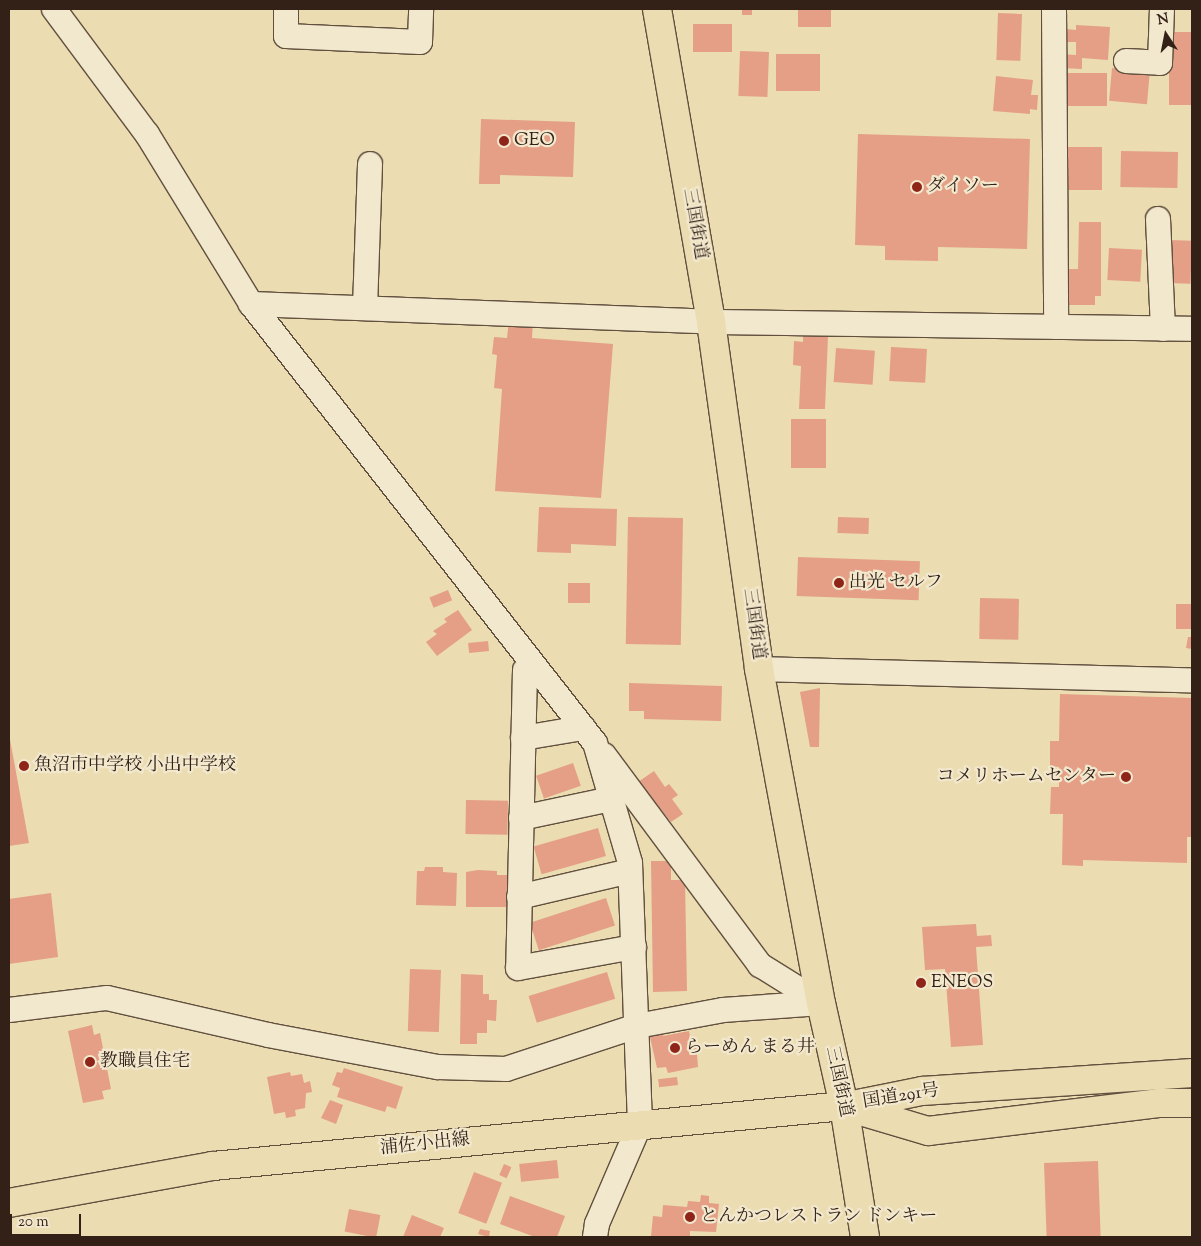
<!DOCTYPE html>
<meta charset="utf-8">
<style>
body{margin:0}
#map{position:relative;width:1201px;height:1246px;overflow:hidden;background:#ebdcb2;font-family:"Sorts Mill Goudy","Noto Serif JP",serif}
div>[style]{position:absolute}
.building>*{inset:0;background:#e49f86;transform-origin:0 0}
.roads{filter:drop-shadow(1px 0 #61503e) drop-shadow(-1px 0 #61503e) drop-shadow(0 1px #61503e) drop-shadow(0 -1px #61503e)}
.minor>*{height:24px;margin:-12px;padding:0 12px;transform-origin:12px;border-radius:12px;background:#f2e8cd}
.major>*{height:28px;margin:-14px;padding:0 14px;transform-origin:14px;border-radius:14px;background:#ebdcb2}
.highway>*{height:28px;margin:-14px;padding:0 14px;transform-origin:14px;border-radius:14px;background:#ebdcb2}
.dots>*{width:14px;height:14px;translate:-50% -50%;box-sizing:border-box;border:2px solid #f2e8cd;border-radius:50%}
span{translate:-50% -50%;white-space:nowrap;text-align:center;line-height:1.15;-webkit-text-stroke:4.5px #f2e8cd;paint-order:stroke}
.poi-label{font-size:18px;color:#332118}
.left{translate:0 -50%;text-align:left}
.right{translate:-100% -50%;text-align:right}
.street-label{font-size:18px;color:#332118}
.frame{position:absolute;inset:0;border:10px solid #332118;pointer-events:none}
.north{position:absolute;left:1141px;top:10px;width:50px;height:50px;-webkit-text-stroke:4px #f2e8cd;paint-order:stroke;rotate:349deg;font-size:14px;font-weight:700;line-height:20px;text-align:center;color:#332118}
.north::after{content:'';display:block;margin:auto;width:18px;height:22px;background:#332118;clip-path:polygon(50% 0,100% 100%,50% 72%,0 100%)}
.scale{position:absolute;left:10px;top:1214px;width:71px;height:22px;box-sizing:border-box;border:2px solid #332118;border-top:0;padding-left:6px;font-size:15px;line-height:18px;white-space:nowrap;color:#332118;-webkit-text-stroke:4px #f2e8cd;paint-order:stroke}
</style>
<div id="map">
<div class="building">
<i style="left:742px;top:9px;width:10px;height:6px"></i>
<i style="left:798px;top:9px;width:33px;height:18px"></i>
<i style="left:998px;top:13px;width:24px;height:47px;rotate:2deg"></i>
<i style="left:693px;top:24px;width:39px;height:28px"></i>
<i style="clip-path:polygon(1076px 25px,1110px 27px,1108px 60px,1082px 58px,1082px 69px,1061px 68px,1061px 54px,1076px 55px,1076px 42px,1066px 42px,1066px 29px,1076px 30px)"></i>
<i style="left:1169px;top:32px;width:23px;height:73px"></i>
<i style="left:740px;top:51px;width:29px;height:45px;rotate:2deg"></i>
<i style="left:776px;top:54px;width:44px;height:37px"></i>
<i style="left:1112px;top:68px;width:38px;height:33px;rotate:5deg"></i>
<i style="left:1061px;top:73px;width:46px;height:33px"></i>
<i style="clip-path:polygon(996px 76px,1033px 80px,1031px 95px,1038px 95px,1037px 110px,1030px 109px,1030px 114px,993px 111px)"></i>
<i style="clip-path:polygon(481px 119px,575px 122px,573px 177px,500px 175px,500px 184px,479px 184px)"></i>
<i style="clip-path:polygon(858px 134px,1030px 139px,1027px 249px,938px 247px,938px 261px,885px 260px,885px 246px,855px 245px)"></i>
<i style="left:1063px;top:147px;width:39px;height:43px"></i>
<i style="left:1121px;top:151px;width:57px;height:36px;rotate:1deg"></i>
<i style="clip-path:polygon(1079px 222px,1101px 222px,1101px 296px,1095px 296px,1095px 305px,1065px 305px,1065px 269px,1078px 269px)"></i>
<i style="left:1169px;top:240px;width:23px;height:43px;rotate:2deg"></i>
<i style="left:1109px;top:248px;width:33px;height:32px;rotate:3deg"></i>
<i style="clip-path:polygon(509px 319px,533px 320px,532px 338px,613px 344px,601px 498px,495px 491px,502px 389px,494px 388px,497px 355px,492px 354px,494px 337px,507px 338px)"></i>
<i style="clip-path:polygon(803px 335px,828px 336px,825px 409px,799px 409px,801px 366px,793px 365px,794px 341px,803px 342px)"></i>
<i style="left:891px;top:347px;width:36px;height:34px;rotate:3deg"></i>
<i style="left:836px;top:348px;width:39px;height:34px;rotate:4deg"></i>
<i style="left:791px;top:419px;width:35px;height:49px"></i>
<i style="clip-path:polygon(539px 507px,617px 509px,616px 546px,571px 544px,571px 553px,537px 552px)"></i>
<i style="left:628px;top:517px;width:55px;height:127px;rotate:1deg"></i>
<i style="left:838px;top:517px;width:31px;height:16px;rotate:2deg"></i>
<i style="left:798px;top:557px;width:122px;height:39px;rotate:2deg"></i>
<i style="left:568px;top:583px;width:22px;height:20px"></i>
<i style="left:448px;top:590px;width:11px;height:20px;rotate:68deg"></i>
<i style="left:980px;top:598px;width:39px;height:41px;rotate:1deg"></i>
<i style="left:1176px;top:604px;width:16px;height:25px"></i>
<i style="clip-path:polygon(458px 610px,472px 630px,437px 656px,426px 642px,437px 634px,433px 631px,447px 622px,444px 619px)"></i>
<i style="clip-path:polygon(1188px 637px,1192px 637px,1192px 649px,1186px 648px)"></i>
<i style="left:488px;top:641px;width:10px;height:20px;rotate:84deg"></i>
<i style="clip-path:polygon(629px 683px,722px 686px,721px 721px,644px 719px,644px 711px,629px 711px)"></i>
<i style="clip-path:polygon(820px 688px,819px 747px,810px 747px,800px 692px)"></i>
<i style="clip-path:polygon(1060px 694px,1192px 698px,1192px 837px,1187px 837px,1187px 863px,1083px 860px,1083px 866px,1062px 865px,1063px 814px,1050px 814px,1051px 787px,1059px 787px,1059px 767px,1050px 766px,1050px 741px,1059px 741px)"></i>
<i style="clip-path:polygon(9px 734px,29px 843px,9px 846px)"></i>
<i style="left:573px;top:763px;width:24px;height:39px;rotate:71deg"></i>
<i style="clip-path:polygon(654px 771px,665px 787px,669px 784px,678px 795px,672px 799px,683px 814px,671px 822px,638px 782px)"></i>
<i style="left:466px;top:800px;width:42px;height:34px;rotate:1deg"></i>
<i style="left:598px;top:828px;width:29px;height:67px;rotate:74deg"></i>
<i style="clip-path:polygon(651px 861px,671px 861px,671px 880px,685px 880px,687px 991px,653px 992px)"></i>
<i style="clip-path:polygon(425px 867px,443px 867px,443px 872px,457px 873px,456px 906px,416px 905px,417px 871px,424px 871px)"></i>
<i style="clip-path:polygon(478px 870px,497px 871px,497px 875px,508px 875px,507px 907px,466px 907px,466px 872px)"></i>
<i style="clip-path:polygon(51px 893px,58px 957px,9px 964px,9px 899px)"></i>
<i style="left:606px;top:898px;width:29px;height:80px;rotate:72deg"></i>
<i style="clip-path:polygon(976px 924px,977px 936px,991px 935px,992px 946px,976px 947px,983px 1045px,951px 1047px,945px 969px,925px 970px,922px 927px)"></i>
<i style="left:410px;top:969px;width:31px;height:62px;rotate:2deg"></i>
<i style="left:607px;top:972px;width:28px;height:82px;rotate:73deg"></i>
<i style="clip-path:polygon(461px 974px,483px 975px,483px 994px,489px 994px,489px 1000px,497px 1000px,496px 1021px,487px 1020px,487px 1033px,477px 1033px,477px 1044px,460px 1044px)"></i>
<i style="clip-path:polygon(92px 1025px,94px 1035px,100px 1033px,111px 1089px,102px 1091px,104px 1099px,83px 1103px,68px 1031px)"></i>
<i style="clip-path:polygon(662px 1030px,663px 1036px,689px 1031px,691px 1042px,696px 1042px,698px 1067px,668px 1073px,666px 1067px,657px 1068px,649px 1033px)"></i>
<i style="clip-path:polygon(344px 1068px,403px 1087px,396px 1109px,387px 1106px,385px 1112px,337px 1097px,340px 1088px,332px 1085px,337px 1072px,342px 1073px)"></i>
<i style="clip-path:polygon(290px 1072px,291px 1076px,302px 1074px,304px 1083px,310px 1081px,312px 1092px,306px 1093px,305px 1108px,295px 1110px,296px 1116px,286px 1118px,285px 1112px,274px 1114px,267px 1077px)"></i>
<i style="left:677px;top:1077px;width:8px;height:19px;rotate:83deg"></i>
<i style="clip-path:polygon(330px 1100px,343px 1105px,336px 1124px,321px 1118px)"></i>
<i style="left:557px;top:1160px;width:18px;height:38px;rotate:84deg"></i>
<i style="left:1098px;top:1161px;width:76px;height:54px;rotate:88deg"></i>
<i style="left:504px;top:1164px;width:8px;height:12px;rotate:23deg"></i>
<i style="left:474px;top:1172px;width:30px;height:44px;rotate:21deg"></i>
<i style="clip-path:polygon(701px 1195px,709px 1196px,709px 1203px,719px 1204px,716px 1232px,690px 1231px,690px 1237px,651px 1236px,653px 1216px,662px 1217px,663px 1205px,687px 1207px,688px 1201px,700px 1202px)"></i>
<i style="clip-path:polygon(510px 1196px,565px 1216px,557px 1237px,535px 1237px,500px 1224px)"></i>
<i style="left:349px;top:1209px;width:32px;height:23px;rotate:11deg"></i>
<i style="clip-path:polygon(412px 1215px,444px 1228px,440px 1237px,403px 1237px)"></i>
<i style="clip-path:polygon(480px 1229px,490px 1231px,489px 1237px,478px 1234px)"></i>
</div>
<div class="roads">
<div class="minor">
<i style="left:54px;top:9px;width:156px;rotate:53.4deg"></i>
<i style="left:147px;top:134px;width:199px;rotate:58.5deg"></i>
<i style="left:251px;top:304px;width:558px;rotate:51.92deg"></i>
<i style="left:595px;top:743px;width:125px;rotate:73.7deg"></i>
<i style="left:630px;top:863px;width:261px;rotate:87.8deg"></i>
<i style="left:640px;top:1124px;width:109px;rotate:113.3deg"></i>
<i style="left:597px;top:1224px;width:13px;rotate:99deg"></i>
<i style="left:286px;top:9px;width:27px;rotate:90deg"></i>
<i style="left:286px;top:36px;width:134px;rotate:2.6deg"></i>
<i style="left:420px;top:42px;width:33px;rotate:-88deg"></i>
<i style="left:1054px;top:9px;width:318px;rotate:89.6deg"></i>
<i style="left:1126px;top:61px;width:34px;rotate:3deg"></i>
<i style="left:1160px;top:63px;width:54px;rotate:-87.9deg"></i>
<i style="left:1158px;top:219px;width:110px;rotate:87.4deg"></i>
<i style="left:251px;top:304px;width:460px;rotate:2.2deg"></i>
<i style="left:711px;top:322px;width:481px;rotate:0.8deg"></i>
<i style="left:365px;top:308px;width:144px;rotate:-88deg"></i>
<i style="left:759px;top:669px;width:433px;rotate:1.5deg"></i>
<i style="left:525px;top:670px;width:298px;rotate:91.3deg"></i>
<i style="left:518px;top:968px;width:118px;rotate:-10.3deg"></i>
<i style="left:523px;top:738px;width:61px;rotate:-9.5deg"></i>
<i style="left:604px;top:755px;width:262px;rotate:53.4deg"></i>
<i style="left:760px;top:965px;width:72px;rotate:31.9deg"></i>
<i style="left:521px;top:818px;width:92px;rotate:-11.9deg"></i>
<i style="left:519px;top:897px;width:114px;rotate:-13.2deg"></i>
<i style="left:9px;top:1010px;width:99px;rotate:-7deg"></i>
<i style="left:107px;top:998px;width:165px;rotate:12.9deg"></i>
<i style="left:268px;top:1035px;width:173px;rotate:10.7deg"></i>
<i style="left:438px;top:1067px;width:68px;rotate:1.7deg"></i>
<i style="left:506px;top:1069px;width:138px;rotate:-18.2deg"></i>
<i style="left:637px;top:1026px;width:87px;rotate:-10.5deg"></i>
<i style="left:723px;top:1010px;width:98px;rotate:-4.1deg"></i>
</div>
<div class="major">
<i style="left:9px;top:1203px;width:207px;rotate:-10.3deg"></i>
<i style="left:213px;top:1166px;width:634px;rotate:-5.43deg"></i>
</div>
<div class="highway">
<i style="left:657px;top:9px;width:318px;rotate:80.2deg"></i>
<i style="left:711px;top:322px;width:350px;rotate:82.1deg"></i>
<i style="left:759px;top:669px;width:340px;rotate:79.5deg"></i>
<i style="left:821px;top:1003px;width:106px;rotate:77.4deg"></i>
<i style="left:844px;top:1106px;width:133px;rotate:80.9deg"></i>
<i style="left:844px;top:1106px;width:88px;rotate:16.6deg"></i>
<i style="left:928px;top:1131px;width:232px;rotate:-6.9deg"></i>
<i style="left:1158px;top:1103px;width:34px"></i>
<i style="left:848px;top:1106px;width:76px;rotate:-11.5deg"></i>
<i style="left:922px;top:1091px;width:271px;rotate:-3.8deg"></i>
</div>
</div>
<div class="dots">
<i style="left:504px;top:141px;background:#8f2418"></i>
<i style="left:917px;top:187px;background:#8f2418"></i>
<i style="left:839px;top:583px;background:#8f2418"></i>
<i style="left:24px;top:766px;background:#8f2418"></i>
<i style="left:1126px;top:777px;background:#8f2418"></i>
<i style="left:921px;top:983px;background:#8f2418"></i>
<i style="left:675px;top:1048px;background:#8f2418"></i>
<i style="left:90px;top:1062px;background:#8f2418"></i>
<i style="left:690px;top:1217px;background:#8f2418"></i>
</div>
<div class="poi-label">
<span class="left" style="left:514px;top:141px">GEO</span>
<span class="left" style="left:927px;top:187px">ダイソー</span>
<span class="left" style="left:849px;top:583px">出光 セルフ</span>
<span class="left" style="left:34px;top:766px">魚沼市中学校 小出中学校</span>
<span class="right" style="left:1116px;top:777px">コメリホームセンター</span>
<span class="left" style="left:931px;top:983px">ENEOS</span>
<span class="left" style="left:685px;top:1048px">らーめん まる井</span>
<span class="left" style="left:100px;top:1062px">教職員住宅</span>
<span class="left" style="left:700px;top:1217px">とんかつレストラン ドンキー</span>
</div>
<div class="street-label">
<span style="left:694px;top:224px;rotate:80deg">三国街道</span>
<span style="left:753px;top:624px;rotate:82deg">三国街道</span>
<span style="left:838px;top:1082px;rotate:78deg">三国街道</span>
<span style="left:901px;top:1097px;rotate:-9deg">国道291号</span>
<span style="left:425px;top:1145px;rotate:-6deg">浦佐小出線</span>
</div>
<div class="frame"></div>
<div class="north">N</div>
<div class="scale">20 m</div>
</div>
